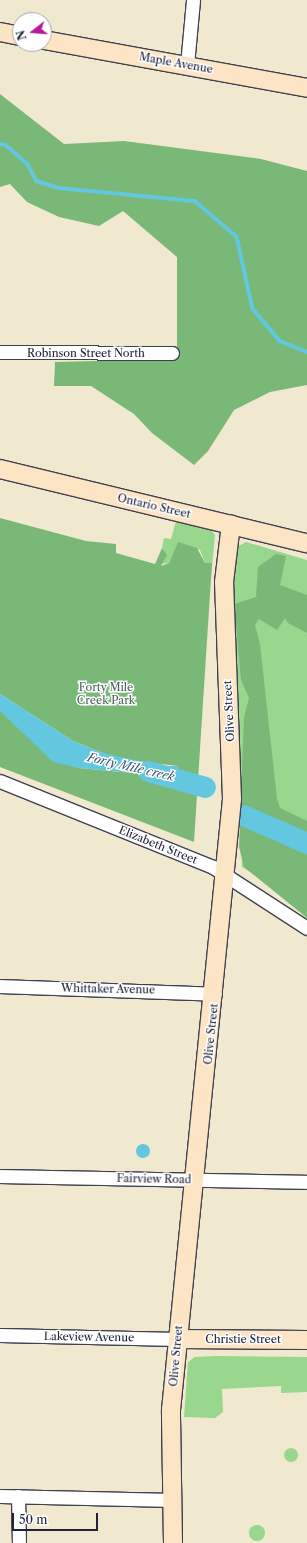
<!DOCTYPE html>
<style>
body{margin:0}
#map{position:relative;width:307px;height:1543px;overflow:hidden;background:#f0e8cf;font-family:"Libre Caslon Text",serif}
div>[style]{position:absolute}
.green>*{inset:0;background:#98d78d}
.round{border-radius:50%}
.forest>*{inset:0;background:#7ab878}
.water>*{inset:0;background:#62c7df}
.stream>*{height:3.5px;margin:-1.75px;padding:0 1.75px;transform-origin:1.75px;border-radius:1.75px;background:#62c7df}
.river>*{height:21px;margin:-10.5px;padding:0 10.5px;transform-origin:10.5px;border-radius:10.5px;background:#62c7df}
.roads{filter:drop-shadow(1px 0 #414051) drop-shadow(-1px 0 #414051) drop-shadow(0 1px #414051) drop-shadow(0 -1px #414051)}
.street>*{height:13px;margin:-6.5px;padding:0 6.5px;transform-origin:6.5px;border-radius:6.5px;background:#fff}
.secondary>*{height:18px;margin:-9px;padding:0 9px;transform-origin:9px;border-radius:9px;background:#fce5c4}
span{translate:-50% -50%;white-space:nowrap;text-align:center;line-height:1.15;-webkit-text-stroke:3px #fff;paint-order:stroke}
.street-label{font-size:11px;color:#22223b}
.park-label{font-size:11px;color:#4b6158}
.water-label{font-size:12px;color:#385c74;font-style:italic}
.north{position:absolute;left:12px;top:12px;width:40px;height:40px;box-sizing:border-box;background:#fff;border:1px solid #a7a7b1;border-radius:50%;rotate:253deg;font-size:11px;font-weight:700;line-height:16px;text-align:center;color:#22223b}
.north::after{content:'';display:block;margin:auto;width:14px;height:18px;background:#b5179e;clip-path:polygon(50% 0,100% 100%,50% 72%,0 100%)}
.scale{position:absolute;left:12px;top:1513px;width:86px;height:18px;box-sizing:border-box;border:2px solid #22223b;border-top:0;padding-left:5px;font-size:12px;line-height:14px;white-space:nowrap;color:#22223b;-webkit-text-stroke:3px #fff;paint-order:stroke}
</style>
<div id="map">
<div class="green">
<i style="clip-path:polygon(176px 521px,211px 530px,215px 535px,211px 578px,200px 550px,187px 545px,178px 543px,169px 563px,160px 564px,166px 556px,162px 548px,164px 538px,171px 539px)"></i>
<i style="clip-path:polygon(246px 542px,307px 560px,307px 907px,242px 867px,232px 572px,235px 548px)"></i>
<i style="clip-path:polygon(217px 1356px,307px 1357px,307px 1392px,281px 1393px,281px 1386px,222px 1389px,223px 1412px,215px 1418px,184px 1417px,188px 1362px,195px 1357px)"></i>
<i class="round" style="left:284px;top:1448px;width:14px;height:14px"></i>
<i class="round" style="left:249px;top:1525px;width:16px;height:16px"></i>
</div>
<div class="forest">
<i style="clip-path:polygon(0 94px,64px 144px,124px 141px,261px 159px,307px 171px,307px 385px,270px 392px,234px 410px,208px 451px,194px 465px,152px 433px,134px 414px,91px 386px,54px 386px,55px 362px,177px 359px,177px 257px,123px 211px,99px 226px,59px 217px,27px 202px,10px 184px,0 187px)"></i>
<i style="clip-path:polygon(0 518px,86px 541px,116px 544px,116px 553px,155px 564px,162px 548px,167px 555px,161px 566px,169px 563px,178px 542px,197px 548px,205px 563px,212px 563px,194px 842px,0 767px,0 711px,79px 768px,153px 775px,174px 786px,178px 766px,120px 759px,100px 752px,73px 741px,0 694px)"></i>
<i style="clip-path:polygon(276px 554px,286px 556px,280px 585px,307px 595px,307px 633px,288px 623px,285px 618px,277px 630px,259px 619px,255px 625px,260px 644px,277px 799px,280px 808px,307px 821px,307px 918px,244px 867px,239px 847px,244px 717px,249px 698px,241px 680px,234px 604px,256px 597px,258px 567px)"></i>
</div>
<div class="water">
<i style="clip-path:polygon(0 694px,73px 741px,100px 752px,161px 766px,178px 766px,174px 786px,153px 775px,79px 768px,53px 762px,0 711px)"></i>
<i class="round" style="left:136px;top:1144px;width:14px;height:14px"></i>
</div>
<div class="stream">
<i style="left:0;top:144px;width:6px;rotate:9deg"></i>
<i style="left:6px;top:145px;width:28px;rotate:41deg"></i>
<i style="left:27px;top:163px;width:21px;rotate:61deg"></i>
<i style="left:37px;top:181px;width:23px;rotate:18deg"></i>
<i style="left:59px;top:188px;width:137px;rotate:5.5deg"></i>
<i style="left:195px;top:201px;width:55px;rotate:40.6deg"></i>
<i style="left:237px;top:237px;width:74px;rotate:77.5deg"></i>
<i style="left:253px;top:309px;width:42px;rotate:49.8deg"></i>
<i style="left:280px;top:341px;width:29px;rotate:22deg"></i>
</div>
<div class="river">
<i style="left:148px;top:771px;width:59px;rotate:15.7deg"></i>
<i style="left:243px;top:815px;width:70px;rotate:23.6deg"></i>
</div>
<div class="roads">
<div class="street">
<i style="left:187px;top:65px;width:65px;rotate:-84.7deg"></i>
<i style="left:0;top:352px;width:172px;rotate:0.3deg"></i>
<i style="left:0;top:781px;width:230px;rotate:22deg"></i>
<i style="left:213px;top:867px;width:112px;rotate:33deg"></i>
<i style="left:0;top:986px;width:215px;rotate:2.1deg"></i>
<i style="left:0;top:1176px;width:307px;rotate:1.1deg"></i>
<i style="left:0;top:1335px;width:178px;rotate:1.3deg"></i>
<i style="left:0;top:1496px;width:173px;rotate:1.3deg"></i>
<i style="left:18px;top:1496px;width:47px;rotate:88.8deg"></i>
</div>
<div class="secondary">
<i style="left:0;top:32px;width:20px;rotate:11deg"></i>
<i style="left:44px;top:40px;width:267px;rotate:10.3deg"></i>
<i style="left:0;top:469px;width:316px;rotate:13.6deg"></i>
<i style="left:178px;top:1339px;width:129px;rotate:0.4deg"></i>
<i style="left:173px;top:1543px;width:133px;rotate:-90.9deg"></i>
<i style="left:171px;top:1410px;width:614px;rotate:-84.3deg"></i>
<i style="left:232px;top:799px;width:217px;rotate:-92.1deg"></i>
<i style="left:224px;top:582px;width:58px;rotate:-83.1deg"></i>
</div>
</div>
<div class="street-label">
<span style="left:176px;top:63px;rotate:10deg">Maple Avenue</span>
<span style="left:86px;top:353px">Robinson Street North</span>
<span style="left:154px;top:506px;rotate:13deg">Ontario Street</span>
<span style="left:229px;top:711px;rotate:-93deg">Olive Street</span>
<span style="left:158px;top:845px;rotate:22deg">Elizabeth Street</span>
<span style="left:108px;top:989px;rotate:1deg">Whittaker Avenue</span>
<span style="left:211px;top:1034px;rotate:-84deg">Olive Street</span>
<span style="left:154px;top:1179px;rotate:1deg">Fairview Road</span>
<span style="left:89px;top:1337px;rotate:1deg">Lakeview Avenue</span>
<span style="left:243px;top:1339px">Christie Street</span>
<span style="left:176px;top:1356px;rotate:-85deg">Olive Street</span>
</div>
<div class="park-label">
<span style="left:106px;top:694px">Forty Mile<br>Creek Park</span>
</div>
<div class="water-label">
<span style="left:131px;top:767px;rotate:13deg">Forty Mile creek</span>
</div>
<div class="north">N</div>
<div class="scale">50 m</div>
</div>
